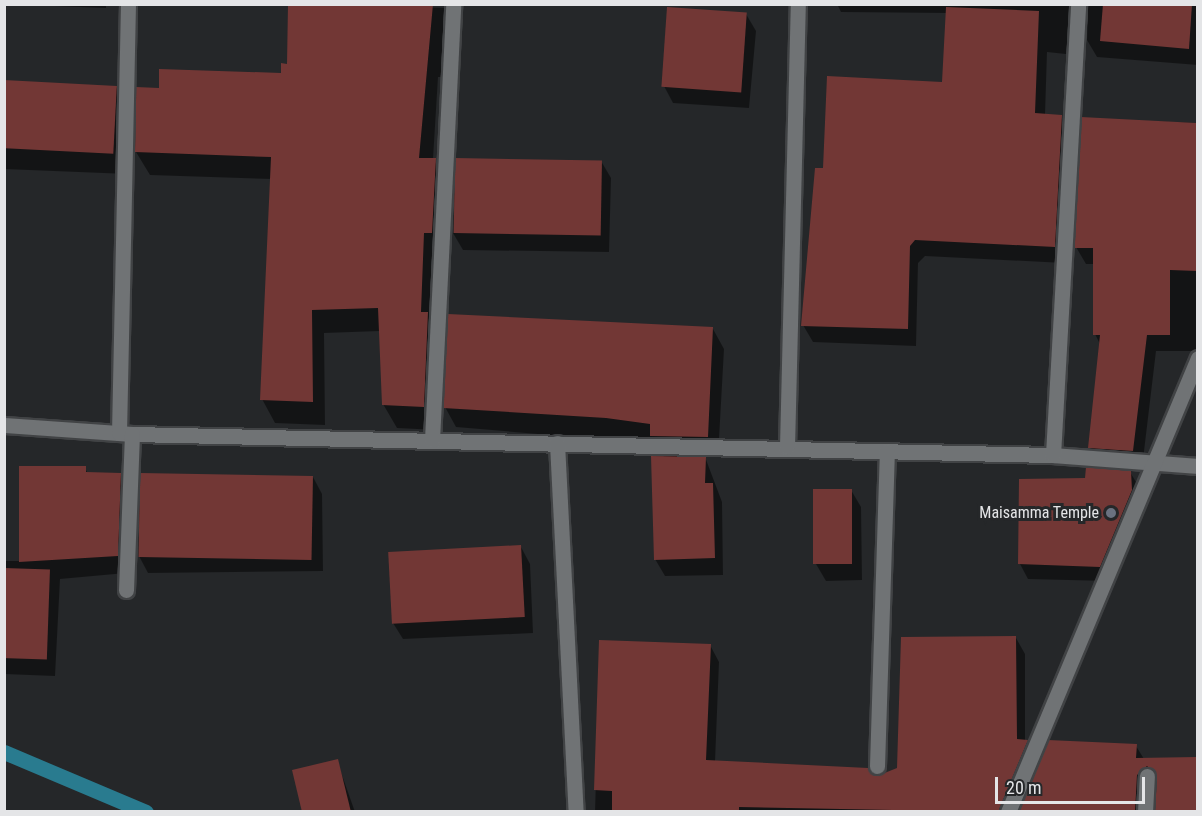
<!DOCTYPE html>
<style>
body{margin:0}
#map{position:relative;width:1202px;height:816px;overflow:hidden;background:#252729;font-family:"Roboto Condensed",sans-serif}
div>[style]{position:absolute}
.shadow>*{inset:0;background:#0007}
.stream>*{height:15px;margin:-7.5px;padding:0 7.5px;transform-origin:7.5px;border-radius:7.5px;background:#297b8f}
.building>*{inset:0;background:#723735;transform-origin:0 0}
.roads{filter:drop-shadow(2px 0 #414345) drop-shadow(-2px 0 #414345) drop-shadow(0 2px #414345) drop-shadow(0 -2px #414345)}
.street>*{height:15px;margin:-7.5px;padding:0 7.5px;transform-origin:7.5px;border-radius:7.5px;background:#707375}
.dots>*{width:16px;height:16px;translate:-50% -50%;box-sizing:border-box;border:3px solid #252729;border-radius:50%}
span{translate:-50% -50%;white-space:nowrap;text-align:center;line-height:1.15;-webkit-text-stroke:6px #252729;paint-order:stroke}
.poi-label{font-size:16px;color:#e4e5e7}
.right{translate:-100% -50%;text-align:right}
.frame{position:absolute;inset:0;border:6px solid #e4e5e7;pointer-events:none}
.scale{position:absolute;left:995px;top:777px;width:150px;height:27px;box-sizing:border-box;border:3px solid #e4e5e7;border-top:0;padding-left:8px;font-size:18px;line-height:21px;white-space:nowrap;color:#e4e5e7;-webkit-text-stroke:4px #252729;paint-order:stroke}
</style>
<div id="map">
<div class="shadow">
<i style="clip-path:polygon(4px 4px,106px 4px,106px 8px)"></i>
<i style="clip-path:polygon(289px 4px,447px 8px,445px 77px,438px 77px,433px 159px,448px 183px,437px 430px,397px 428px,383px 404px,380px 331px,324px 333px,325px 425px,275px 423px,262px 399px,272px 179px,150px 175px,136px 152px,160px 90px,282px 75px,288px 65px)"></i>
<i style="clip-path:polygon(837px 4px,1198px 4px,1198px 65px,1097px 57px,1087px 40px,1088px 13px,1082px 12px,1075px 55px,1047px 52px,1045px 115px,1061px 117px,1071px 134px,1064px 263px,925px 256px,918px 263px,916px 346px,813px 342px,803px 325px,824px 170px,943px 83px,947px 13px,841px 12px)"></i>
<i style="clip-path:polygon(746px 14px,756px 31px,749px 108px,673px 103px,664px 86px)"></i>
<i style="clip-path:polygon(4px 81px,116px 87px,129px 110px,128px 174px,4px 169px)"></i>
<i style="clip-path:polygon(1083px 119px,1198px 123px,1198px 351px,1156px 351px,1142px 468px,1099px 464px,1090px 448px,1100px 344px,1095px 334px,1095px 264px,1086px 264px,1076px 247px)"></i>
<i style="clip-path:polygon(601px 161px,611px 178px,609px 252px,463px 250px,453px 233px)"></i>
<i style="clip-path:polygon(713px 329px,724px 349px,718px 457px,705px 457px,722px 502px,723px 575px,665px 576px,655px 559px,664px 457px,657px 444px,456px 427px,445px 407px)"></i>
<i style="clip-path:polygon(85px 468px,88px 474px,120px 474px,130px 491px,126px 573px,60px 579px,55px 676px,4px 674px,4px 561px,20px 561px)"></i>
<i style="clip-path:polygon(1130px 472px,1139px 487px,1108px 581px,1028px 579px,1020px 564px,1086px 480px)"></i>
<i style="clip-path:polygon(313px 477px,322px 494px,323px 571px,148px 573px,139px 556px)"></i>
<i style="clip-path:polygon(851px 490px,861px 507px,862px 580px,826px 581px,816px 564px)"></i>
<i style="clip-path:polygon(521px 547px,530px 564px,533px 633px,403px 639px,393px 623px)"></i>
<i style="clip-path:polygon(1016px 638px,1025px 654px,1025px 741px,1036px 757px,1014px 812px,595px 812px,600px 642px,710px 645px,719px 662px,715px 762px,877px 777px,899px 769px)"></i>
<i style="clip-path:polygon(1136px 746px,1144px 759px,1198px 759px,1198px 812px,1156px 812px,1158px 784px,1153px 783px,1145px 812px,1020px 812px)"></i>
<i style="clip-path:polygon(337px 761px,355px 812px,308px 812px)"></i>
</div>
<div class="stream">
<i style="left:4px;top:752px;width:154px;rotate:22.9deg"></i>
</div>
<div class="building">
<i style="clip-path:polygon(288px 4px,433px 4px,419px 158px,436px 158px,432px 233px,424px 233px,421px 312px,428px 312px,424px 407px,382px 405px,378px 308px,312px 310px,313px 402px,260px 400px,271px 157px,135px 152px,136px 87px,159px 88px,159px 69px,281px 73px,281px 63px,287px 64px)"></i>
<i style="clip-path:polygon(1103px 4px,1192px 4px,1189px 49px,1100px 41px)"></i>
<i style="left:667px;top:7px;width:80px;height:80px;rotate:4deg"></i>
<i style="clip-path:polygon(946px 7px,1039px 11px,1035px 113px,1062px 115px,1055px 247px,915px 240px,910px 246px,908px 329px,801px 326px,815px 168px,823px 168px,827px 76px,942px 82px)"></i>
<i style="left:4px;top:80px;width:113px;height:68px;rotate:3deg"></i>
<i style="clip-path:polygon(1081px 117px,1197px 123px,1197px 271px,1170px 270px,1170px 335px,1147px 335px,1133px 451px,1088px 448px,1100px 335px,1093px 335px,1093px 248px,1074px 248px)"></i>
<i style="left:455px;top:158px;width:147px;height:75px;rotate:1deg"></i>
<i style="clip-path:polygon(448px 314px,713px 327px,708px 437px,650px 436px,650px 424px,606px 418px,443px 408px)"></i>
<i style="clip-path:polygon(651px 456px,706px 457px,705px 483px,713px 483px,715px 558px,654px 560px)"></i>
<i style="clip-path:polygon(19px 466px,86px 466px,86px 472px,121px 473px,118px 556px,19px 562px)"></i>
<i style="clip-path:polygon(1086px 467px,1131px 471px,1132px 490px,1100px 567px,1018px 564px,1019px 479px,1085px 478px)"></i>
<i style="left:140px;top:473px;width:173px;height:84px;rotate:1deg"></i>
<i style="left:813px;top:489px;width:39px;height:75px"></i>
<i style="left:521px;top:545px;width:72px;height:133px;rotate:87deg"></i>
<i style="left:4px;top:568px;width:46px;height:90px;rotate:2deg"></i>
<i style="clip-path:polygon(1016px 636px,1017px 739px,1028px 740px,998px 812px,739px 807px,739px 812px,612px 812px,612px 791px,594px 790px,599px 640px,711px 644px,706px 760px,868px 768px,877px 776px,897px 768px,901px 637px)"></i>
<i style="clip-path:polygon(1048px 740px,1137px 744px,1136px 758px,1197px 757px,1197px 812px,1155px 812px,1157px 776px,1147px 766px,1137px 775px,1135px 812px,1019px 812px)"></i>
<i style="clip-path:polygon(338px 759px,351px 812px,302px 812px,292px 770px)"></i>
</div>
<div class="roads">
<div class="street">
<i style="left:4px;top:425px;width:128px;rotate:4deg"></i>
<i style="left:132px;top:434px;width:921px;rotate:1.31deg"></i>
<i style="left:1053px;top:455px;width:145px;rotate:4.3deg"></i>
<i style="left:119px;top:433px;width:429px;rotate:-88.8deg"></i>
<i style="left:432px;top:440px;width:437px;rotate:-87.2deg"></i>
<i style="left:557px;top:443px;width:369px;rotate:87.1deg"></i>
<i style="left:787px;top:447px;width:443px;rotate:-88.6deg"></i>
<i style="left:1053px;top:455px;width:452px;rotate:-86.8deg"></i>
<i style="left:126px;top:590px;width:156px;rotate:-87.8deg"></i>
<i style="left:877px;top:766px;width:315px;rotate:-88.2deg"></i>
<i style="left:1008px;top:812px;width:492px;rotate:-67.3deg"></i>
<i style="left:1145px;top:812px;width:36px;rotate:-87deg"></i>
</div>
</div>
<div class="dots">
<i style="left:1111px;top:513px;background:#6b7280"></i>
</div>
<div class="poi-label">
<span class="right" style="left:1099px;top:513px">Maisamma Temple</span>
</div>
<div class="frame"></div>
<div class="scale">20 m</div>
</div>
